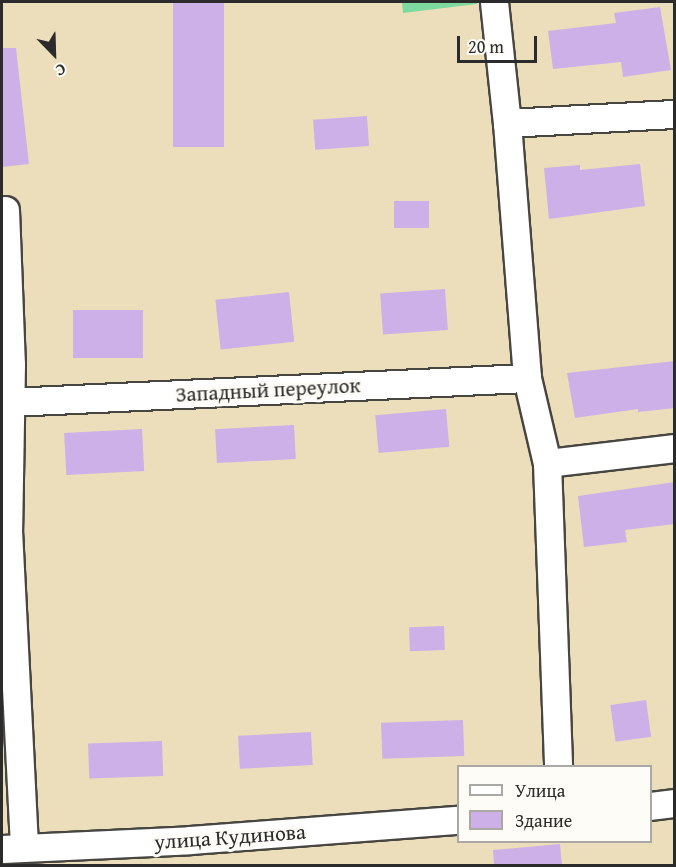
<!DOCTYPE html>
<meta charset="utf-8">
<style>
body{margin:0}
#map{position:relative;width:676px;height:867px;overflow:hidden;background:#ecdebb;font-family:"Gentium Book Plus",serif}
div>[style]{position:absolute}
.green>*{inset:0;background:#7ed99f}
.building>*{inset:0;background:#cdb0e7;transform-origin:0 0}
.roads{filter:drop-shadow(2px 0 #484641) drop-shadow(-2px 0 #484641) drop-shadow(0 2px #484641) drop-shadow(0 -2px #484641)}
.minor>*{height:27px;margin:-13.5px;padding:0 13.5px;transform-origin:13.5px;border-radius:13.5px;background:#fff}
span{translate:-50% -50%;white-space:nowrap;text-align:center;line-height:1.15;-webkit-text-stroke:6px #fdfcf7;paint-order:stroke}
.street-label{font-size:21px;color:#2b2b2b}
.frame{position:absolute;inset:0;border:3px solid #2b2b2b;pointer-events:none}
.legend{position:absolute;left:457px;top:765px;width:195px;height:78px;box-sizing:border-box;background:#fdfcf7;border:2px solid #a9a8a5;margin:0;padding:8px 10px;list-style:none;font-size:18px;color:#2b2b2b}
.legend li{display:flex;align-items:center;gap:12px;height:30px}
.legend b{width:30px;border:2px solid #a9a8a5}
.north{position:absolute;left:24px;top:24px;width:60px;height:60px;-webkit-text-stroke:4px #fdfcf7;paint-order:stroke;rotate:157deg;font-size:16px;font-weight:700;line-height:24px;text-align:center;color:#2b2b2b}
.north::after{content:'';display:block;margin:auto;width:21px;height:27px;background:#2b2b2b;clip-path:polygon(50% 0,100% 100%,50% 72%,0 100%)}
.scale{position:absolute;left:457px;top:36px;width:80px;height:27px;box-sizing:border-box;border:3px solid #2b2b2b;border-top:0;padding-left:8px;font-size:18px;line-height:21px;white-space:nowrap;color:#2b2b2b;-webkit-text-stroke:4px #fdfcf7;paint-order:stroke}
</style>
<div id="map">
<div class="green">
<i style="clip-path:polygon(402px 2px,477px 2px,477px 4px,403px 13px)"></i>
</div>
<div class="building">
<i style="left:173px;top:2px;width:51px;height:145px"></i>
<i style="clip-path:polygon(660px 7px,671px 70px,623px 77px,621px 62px,553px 69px,548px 31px,616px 23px,614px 13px)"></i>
<i style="clip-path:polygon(2px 48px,16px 48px,29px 164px,2px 167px)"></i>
<i style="left:367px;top:116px;width:30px;height:54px;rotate:86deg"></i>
<i style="clip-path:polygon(640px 164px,645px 206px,549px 219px,544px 168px,580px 165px,580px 170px)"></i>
<i style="left:429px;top:201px;width:27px;height:35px;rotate:90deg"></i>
<i style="left:445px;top:289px;width:41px;height:65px;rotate:86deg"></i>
<i style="left:289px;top:292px;width:50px;height:74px;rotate:84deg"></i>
<i style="left:73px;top:310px;width:70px;height:48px"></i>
<i style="clip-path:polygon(675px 361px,675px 408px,638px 412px,638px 409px,575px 418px,567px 373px)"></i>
<i style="left:446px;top:409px;width:38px;height:71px;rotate:85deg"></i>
<i style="left:294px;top:425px;width:34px;height:79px;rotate:87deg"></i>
<i style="left:142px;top:429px;width:42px;height:78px;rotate:87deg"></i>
<i style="clip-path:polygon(675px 482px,675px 524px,625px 530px,627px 542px,584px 547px,578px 496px)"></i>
<i style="left:444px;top:626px;width:24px;height:35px;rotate:88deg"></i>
<i style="left:646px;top:700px;width:37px;height:36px;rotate:82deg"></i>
<i style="left:463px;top:720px;width:36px;height:82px;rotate:88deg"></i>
<i style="left:311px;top:732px;width:33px;height:73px;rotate:87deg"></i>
<i style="left:162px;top:741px;width:35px;height:74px;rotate:88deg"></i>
<i style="clip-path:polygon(560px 844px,562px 866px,494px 866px,493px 850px)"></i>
</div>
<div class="roads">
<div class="minor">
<i style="left:494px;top:2px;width:122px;rotate:83.9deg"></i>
<i style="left:507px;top:123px;width:256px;rotate:85.5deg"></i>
<i style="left:527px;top:378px;width:87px;rotate:76.8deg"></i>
<i style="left:547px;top:463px;width:303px;rotate:87.9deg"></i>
<i style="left:507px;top:123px;width:167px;rotate:-3.1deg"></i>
<i style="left:5px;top:210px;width:154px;rotate:87.8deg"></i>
<i style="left:11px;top:364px;width:166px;rotate:91deg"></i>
<i style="left:8px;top:530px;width:318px;rotate:87.1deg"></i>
<i style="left:10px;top:402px;width:518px;rotate:-2.66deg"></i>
<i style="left:547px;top:463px;width:128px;rotate:-6.7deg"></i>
<i style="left:650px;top:806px;width:24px;rotate:-7deg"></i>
<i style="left:2px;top:849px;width:188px;rotate:-2.7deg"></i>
<i style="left:190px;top:840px;width:269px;rotate:-4.3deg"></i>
</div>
</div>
<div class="street-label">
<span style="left:268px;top:390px;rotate:-3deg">Западный переулок</span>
<span style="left:230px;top:837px;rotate:-4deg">улица Кудинова</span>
</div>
<div class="frame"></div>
<ul class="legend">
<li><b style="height:8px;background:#fff"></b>Улица</li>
<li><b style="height:16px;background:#cdb0e7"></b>Здание</li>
</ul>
<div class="north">С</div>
<div class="scale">20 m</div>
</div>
